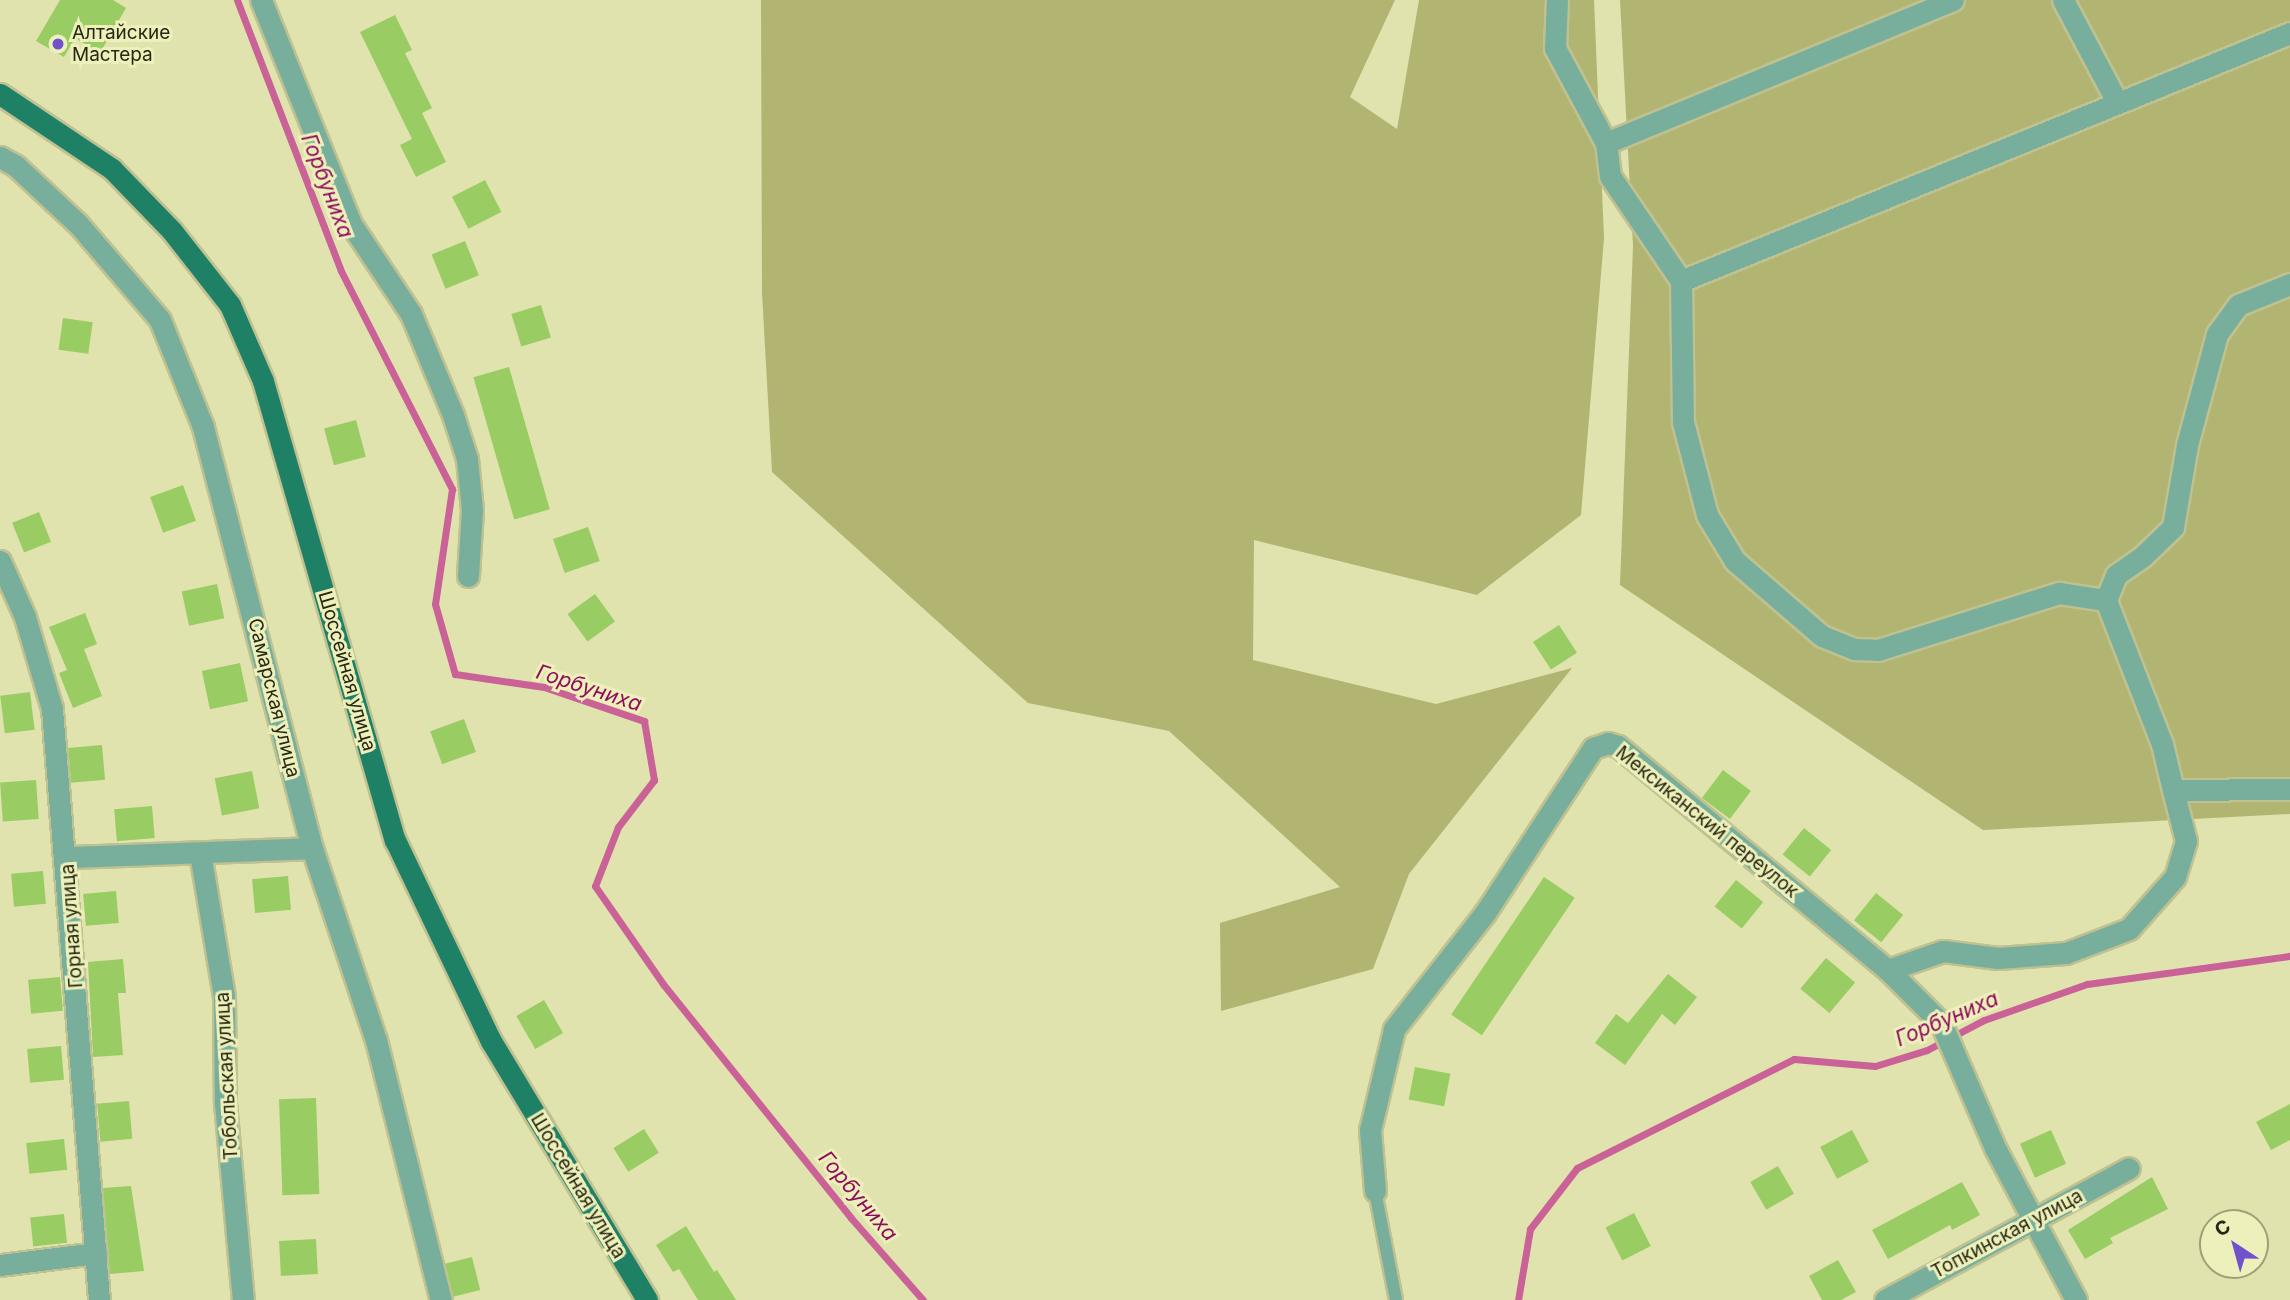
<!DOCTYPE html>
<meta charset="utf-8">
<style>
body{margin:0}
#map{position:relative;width:2290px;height:1300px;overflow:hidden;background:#e0e3ad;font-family:Inter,sans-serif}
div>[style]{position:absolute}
.green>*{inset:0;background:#b2b571}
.stream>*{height:7px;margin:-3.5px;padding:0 3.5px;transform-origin:3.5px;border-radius:3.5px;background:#ca6297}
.building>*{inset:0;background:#9acc64;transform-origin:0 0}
.roads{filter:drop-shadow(2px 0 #bfc191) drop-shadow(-2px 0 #bfc191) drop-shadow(0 2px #bfc191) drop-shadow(0 -2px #bfc191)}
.lane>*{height:12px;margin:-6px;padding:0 6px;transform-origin:6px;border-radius:6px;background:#78af9c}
.street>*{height:21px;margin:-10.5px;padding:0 10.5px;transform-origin:10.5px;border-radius:10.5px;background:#78af9c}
.primary>*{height:21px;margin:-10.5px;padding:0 10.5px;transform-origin:10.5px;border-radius:10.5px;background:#1e8166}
.dots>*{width:19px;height:19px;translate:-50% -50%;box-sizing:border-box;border:4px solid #edf0ba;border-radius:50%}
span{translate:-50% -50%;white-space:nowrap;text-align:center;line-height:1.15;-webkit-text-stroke:6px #edf0ba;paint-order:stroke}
.poi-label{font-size:19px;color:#272813}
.left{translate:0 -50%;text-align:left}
.street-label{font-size:19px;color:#272813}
.water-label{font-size:21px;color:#900c5e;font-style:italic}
.north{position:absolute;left:2199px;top:1209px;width:70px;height:70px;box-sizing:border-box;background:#edf0ba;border:2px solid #9ea077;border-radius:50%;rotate:324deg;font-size:19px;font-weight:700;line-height:28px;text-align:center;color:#272813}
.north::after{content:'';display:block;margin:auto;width:24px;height:32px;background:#7052cc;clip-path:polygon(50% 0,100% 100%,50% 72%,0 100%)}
</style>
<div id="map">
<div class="green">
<i style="clip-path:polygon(761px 0,1395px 0,1350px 97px,1397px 129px,1419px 0,1594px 0,1604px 238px,1581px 515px,1477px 595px,1254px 540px,1253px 660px,1436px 704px,1572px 668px,1409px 874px,1373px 969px,1221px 1011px,1220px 923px,1340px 887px,1169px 731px,1028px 703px,772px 472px,762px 293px)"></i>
<i style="clip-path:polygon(1620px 0,2290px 0,2290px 814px,1983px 830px,1620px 585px,1633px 246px)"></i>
</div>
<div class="stream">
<i style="left:237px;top:0;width:290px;rotate:69deg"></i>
<i style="left:341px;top:271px;width:245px;rotate:63deg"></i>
<i style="left:452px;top:489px;width:116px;rotate:98.4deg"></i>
<i style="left:435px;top:604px;width:73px;rotate:74.1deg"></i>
<i style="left:455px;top:674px;width:90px;rotate:8.3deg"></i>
<i style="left:544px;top:687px;width:106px;rotate:18.8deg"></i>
<i style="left:644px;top:721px;width:60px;rotate:80.4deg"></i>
<i style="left:654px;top:780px;width:59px;rotate:127.5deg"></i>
<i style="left:618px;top:827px;width:63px;rotate:111.3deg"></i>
<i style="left:595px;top:886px;width:119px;rotate:55.2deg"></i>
<i style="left:663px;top:984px;width:300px;rotate:51.2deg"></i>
<i style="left:851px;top:1218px;width:109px;rotate:48.7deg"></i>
<i style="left:1518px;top:1300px;width:72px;rotate:-80.4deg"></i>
<i style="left:1530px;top:1229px;width:77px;rotate:-52.4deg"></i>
<i style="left:1577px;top:1168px;width:243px;rotate:-26.7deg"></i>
<i style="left:1794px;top:1059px;width:81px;rotate:4.9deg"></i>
<i style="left:1875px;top:1066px;width:54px;rotate:-17.1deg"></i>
<i style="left:1927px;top:1050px;width:64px;rotate:-27.8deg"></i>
<i style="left:1984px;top:1020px;width:109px;rotate:-19.3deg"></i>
<i style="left:2087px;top:984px;width:205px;rotate:-7.9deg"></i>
</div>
<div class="building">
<i style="clip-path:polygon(60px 0,113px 0,126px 8px,100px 53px,75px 38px,64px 57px,36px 41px)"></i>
<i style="clip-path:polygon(395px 15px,412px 50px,405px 53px,432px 108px,422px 113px,446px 162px,416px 177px,400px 145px,412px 139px,360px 32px)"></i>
<i style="left:485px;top:180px;width:36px;height:37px;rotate:63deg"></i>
<i style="left:465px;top:241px;width:37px;height:36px;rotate:68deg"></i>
<i style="left:541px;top:305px;width:34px;height:31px;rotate:73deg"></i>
<i style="left:63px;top:318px;width:30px;height:32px;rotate:8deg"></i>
<i style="left:509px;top:367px;width:148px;height:37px;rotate:74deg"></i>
<i style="left:356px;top:420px;width:38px;height:33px;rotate:75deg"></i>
<i style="left:183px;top:485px;width:38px;height:35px;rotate:70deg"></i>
<i style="left:39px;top:512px;width:32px;height:29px;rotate:68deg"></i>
<i style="left:588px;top:527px;width:36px;height:37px;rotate:71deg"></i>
<i style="left:217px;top:584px;width:35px;height:36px;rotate:78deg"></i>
<i style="left:595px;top:594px;width:34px;height:34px;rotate:54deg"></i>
<i style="clip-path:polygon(85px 613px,97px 644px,84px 649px,102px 696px,73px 708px,59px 673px,67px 670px,49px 627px)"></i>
<i style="left:1559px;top:625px;width:33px;height:31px;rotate:57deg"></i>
<i style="left:240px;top:663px;width:39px;height:39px;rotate:78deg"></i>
<i style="left:30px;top:692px;width:38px;height:30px;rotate:83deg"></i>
<i style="left:464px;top:719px;width:35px;height:36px;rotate:70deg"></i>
<i style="left:102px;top:745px;width:35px;height:34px;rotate:85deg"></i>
<i style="left:1723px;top:770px;width:35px;height:35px;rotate:37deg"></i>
<i style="left:252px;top:771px;width:38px;height:38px;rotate:79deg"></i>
<i style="left:36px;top:780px;width:39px;height:36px;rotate:86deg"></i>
<i style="left:152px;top:806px;width:32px;height:38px;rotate:85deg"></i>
<i style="left:1804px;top:828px;width:35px;height:34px;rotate:39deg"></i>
<i style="left:43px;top:871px;width:33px;height:32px;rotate:85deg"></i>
<i style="left:288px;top:876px;width:34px;height:36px;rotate:85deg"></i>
<i style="left:1544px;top:877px;width:37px;height:166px;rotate:34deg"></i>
<i style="left:1736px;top:880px;width:35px;height:34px;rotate:39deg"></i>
<i style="left:116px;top:891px;width:32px;height:33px;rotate:85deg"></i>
<i style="left:1876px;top:893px;width:35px;height:35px;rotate:39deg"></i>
<i style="left:1826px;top:958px;width:38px;height:40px;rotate:40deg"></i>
<i style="clip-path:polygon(123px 959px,126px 993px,118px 993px,123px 1055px,93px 1057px,88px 962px)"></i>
<i style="clip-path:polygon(1668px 974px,1697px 997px,1675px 1025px,1662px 1014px,1625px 1065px,1595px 1043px,1616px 1014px,1628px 1023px)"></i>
<i style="left:60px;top:977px;width:34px;height:32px;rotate:85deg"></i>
<i style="left:544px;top:1000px;width:38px;height:32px;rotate:60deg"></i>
<i style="left:61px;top:1046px;width:34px;height:34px;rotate:85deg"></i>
<i style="left:1415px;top:1067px;width:36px;height:33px;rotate:11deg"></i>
<i style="left:316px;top:1098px;width:96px;height:37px;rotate:88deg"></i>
<i style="left:129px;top:1101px;width:38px;height:32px;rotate:85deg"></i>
<i style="clip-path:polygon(2290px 1104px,2290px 1140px,2271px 1150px,2256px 1122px)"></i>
<i style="left:644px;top:1129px;width:28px;height:36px;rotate:58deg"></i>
<i style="left:1852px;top:1130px;width:36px;height:36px;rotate:62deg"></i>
<i style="left:2051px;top:1130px;width:37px;height:34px;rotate:66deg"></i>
<i style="left:64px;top:1139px;width:31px;height:38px;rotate:84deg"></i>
<i style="left:1778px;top:1166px;width:32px;height:32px;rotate:60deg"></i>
<i style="clip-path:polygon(2152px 1177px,2168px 1209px,2110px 1238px,2113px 1243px,2085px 1259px,2068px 1230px)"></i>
<i style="clip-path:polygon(1962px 1182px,1980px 1215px,1952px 1230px,1950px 1225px,1888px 1259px,1872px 1230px)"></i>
<i style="clip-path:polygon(131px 1186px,144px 1271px,110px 1274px,103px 1188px)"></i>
<i style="left:1634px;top:1213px;width:37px;height:32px;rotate:63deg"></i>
<i style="left:64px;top:1214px;width:29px;height:34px;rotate:84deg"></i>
<i style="clip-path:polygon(686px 1226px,714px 1272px,717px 1270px,736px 1300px,698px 1300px,679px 1269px,673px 1272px,656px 1245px)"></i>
<i style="left:316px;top:1239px;width:35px;height:37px;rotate:87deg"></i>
<i style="left:472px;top:1257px;width:34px;height:28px;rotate:76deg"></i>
<i style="clip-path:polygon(1838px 1260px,1856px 1292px,1841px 1300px,1822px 1300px,1809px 1276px)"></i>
</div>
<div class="roads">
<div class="lane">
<i style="left:1375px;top:1191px;width:111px;rotate:79.1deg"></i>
</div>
<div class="street">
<i style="left:261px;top:0;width:241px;rotate:68.1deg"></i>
<i style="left:351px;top:224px;width:108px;rotate:56.3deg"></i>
<i style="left:411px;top:314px;width:109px;rotate:67.4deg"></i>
<i style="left:453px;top:415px;width:46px;rotate:72.3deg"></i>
<i style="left:467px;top:459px;width:51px;rotate:84.4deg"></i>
<i style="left:472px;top:510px;width:66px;rotate:93.5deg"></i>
<i style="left:1557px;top:0;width:48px;rotate:92.4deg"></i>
<i style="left:1555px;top:48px;width:108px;rotate:61.8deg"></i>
<i style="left:1606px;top:143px;width:33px;rotate:83deg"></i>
<i style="left:1610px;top:176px;width:127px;rotate:55.9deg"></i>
<i style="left:1681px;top:281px;width:141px;rotate:89.2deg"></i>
<i style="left:1683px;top:422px;width:96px;rotate:75.5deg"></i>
<i style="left:1707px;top:515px;width:54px;rotate:58.7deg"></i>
<i style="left:1735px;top:561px;width:115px;rotate:40.8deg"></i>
<i style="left:1822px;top:636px;width:35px;rotate:22deg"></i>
<i style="left:1854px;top:649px;width:24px;rotate:2deg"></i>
<i style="left:1878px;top:650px;width:190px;rotate:-17.5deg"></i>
<i style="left:2059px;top:593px;width:48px;rotate:8.5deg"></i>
<i style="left:2063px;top:0;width:115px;rotate:62.1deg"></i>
<i style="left:1606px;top:143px;width:375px;rotate:-22.4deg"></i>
<i style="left:0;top:157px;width:18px;rotate:29deg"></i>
<i style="left:16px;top:166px;width:86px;rotate:43.1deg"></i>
<i style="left:79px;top:225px;width:125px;rotate:49.5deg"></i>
<i style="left:160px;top:320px;width:115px;rotate:68.1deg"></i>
<i style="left:203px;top:427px;width:435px;rotate:75.5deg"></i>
<i style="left:312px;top:848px;width:202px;rotate:71.6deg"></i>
<i style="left:376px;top:1040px;width:268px;rotate:76deg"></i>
<i style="left:1681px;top:281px;width:658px;rotate:-22.16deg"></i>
<i style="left:0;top:561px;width:61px;rotate:65.9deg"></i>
<i style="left:25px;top:617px;width:96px;rotate:73.6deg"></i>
<i style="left:52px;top:709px;width:593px;rotate:85.45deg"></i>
<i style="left:2173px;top:790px;width:117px;rotate:-0.5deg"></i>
<i style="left:200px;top:853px;width:146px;rotate:80.5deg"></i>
<i style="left:224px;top:997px;width:106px;rotate:89.5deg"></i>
<i style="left:225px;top:1103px;width:198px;rotate:84.8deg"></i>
<i style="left:67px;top:857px;width:245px;rotate:-2.1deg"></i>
<i style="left:1888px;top:970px;width:58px;rotate:-19.1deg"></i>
<i style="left:1943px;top:951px;width:55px;rotate:7.3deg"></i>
<i style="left:1998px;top:958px;width:68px;rotate:-4.2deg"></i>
<i style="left:2066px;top:953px;width:67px;rotate:-20.9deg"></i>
<i style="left:2129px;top:929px;width:69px;rotate:-48.5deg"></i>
<i style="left:2175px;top:877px;width:38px;rotate:-73deg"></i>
<i style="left:2186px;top:841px;width:53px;rotate:-104.3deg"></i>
<i style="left:2173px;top:790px;width:47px;rotate:-103.4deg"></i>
<i style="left:2162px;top:744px;width:155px;rotate:-111.3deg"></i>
<i style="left:2106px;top:600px;width:27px;rotate:-68deg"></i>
<i style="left:2116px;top:575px;width:33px;rotate:-35deg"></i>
<i style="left:2143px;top:556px;width:42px;rotate:-44deg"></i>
<i style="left:2173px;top:527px;width:83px;rotate:-80.3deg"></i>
<i style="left:2187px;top:445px;width:115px;rotate:-74.9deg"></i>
<i style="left:2217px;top:334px;width:36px;rotate:-54deg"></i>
<i style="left:2238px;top:305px;width:56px;rotate:-22deg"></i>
<i style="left:1375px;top:1191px;width:61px;rotate:-94.7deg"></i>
<i style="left:1370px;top:1130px;width:104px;rotate:-76.6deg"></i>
<i style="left:1394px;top:1029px;width:147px;rotate:-51.9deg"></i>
<i style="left:1485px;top:913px;width:197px;rotate:-56.8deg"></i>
<i style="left:1593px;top:748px;width:16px;rotate:-18deg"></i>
<i style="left:1608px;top:743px;width:10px;rotate:17deg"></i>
<i style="left:1618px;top:746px;width:351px;rotate:39.7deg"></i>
<i style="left:1888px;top:970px;width:75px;rotate:45deg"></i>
<i style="left:1941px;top:1023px;width:136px;rotate:66.6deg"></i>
<i style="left:1995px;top:1148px;width:172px;rotate:61.9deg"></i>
<i style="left:0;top:1265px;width:97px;rotate:-7.1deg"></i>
<i style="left:1885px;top:1300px;width:277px;rotate:-28.4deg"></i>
</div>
<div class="primary">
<i style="left:0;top:94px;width:135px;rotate:33.8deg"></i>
<i style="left:112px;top:169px;width:86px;rotate:45.9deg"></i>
<i style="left:172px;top:231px;width:94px;rotate:51.9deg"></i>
<i style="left:230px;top:305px;width:83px;rotate:66.5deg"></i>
<i style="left:263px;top:381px;width:478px;rotate:74deg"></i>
<i style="left:395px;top:840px;width:223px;rotate:64.5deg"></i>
<i style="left:491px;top:1041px;width:302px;rotate:58.9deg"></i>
</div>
</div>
<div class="dots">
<i style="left:58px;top:44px;background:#7052cc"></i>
</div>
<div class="poi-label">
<span class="left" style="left:72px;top:44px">Алтайские<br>Мастера</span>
</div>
<div class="street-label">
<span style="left:347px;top:671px;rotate:74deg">Шоссейная улица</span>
<span style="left:274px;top:698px;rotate:76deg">Самарская улица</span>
<span style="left:1707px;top:822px;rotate:39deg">Мексиканский переулок</span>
<span style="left:72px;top:926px;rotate:-94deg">Горная улица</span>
<span style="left:227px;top:1076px;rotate:-93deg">Тобольская улица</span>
<span style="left:578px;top:1186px;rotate:59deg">Шоссейная улица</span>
<span style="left:2007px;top:1234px;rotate:-28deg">Топкинская улица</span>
</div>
<div class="water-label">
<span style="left:327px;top:186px;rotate:69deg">Горбуниха</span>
<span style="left:589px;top:688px;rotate:18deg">Горбуниха</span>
<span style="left:1947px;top:1019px;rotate:-23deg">Горбуниха</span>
<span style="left:858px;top:1196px;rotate:50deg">Горбуниха</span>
</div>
<div class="north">С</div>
</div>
